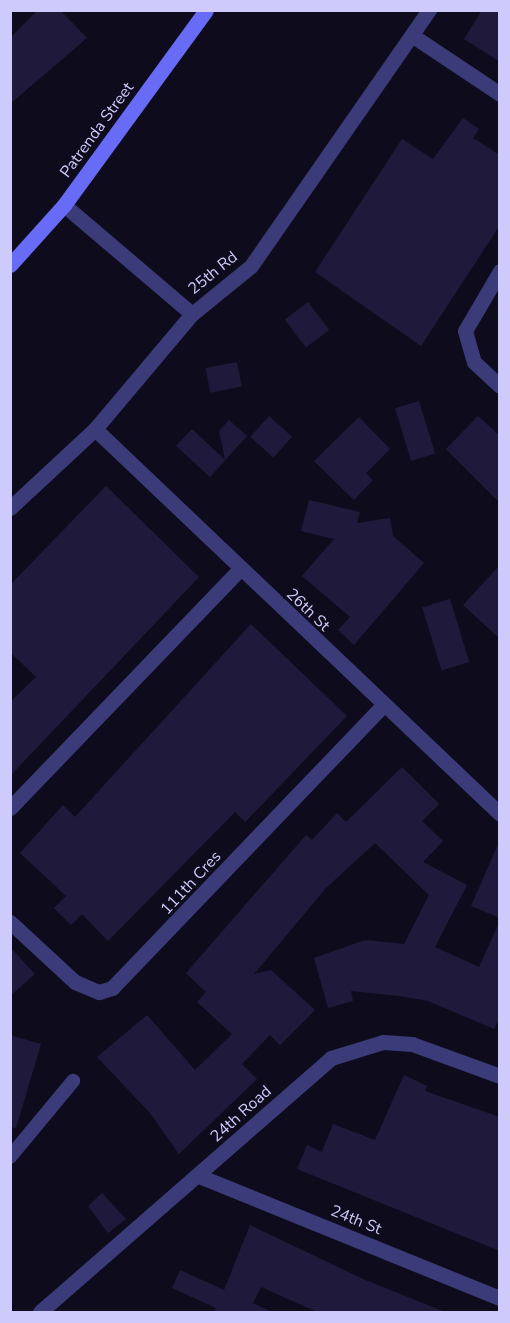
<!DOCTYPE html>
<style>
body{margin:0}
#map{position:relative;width:510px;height:1323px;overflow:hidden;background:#0e0c1c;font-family:"Nunito Sans",sans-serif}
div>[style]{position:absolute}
.building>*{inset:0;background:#1f1a3b;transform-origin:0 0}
.lane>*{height:14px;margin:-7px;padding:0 7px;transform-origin:7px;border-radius:7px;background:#3a3b78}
.street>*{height:15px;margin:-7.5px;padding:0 7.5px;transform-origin:7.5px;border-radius:7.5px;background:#3a3b78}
.secondary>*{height:15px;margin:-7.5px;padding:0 7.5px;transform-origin:7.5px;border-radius:7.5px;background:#686bf5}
span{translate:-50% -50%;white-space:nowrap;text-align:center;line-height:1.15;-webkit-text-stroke:4.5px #0e0c1c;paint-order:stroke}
.street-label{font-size:16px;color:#cecafc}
.frame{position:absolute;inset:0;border:12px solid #cecafc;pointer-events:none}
</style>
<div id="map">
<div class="building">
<i style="clip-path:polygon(38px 10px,60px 10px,87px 38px,10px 104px,10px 38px)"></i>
<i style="clip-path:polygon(482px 10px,500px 10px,500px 62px,464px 39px)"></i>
<i style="clip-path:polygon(463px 118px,479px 129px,473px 138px,500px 155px,500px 225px,421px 346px,315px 272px,402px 139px,433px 159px)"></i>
<i style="left:308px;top:302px;width:35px;height:29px;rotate:53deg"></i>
<i style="left:237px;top:362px;width:25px;height:32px;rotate:79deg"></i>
<i style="left:419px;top:401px;width:55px;height:25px;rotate:73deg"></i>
<i style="left:269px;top:416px;width:31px;height:28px;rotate:42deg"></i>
<i style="clip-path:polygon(478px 416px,500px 436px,500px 503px,446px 449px)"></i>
<i style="clip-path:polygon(359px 417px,390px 449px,366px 473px,373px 480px,354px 500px,314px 461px)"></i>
<i style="clip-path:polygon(229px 420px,247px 436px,210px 477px,176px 446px,192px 429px,225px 460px,219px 431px)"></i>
<i style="clip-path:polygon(106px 486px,199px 577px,10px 776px,10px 702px,36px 677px,10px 652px,10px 585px)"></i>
<i style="clip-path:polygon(309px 500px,360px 512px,357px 523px,390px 518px,393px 536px,424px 563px,354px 645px,338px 630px,350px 617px,302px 576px,334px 539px,301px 531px)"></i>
<i style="clip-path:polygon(500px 565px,500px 639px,463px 605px)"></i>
<i style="left:450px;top:599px;width:66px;height:29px;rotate:73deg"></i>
<i style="clip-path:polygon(251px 624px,347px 716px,245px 822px,235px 812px,108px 941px,82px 914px,71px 925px,54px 908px,66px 896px,20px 853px,63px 805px,75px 817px)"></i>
<i style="clip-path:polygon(402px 767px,439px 804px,422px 821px,443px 841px,423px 862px,467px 885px,435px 947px,479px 967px,500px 921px,500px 1017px,494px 1029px,428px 1001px,399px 996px,351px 991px,353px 1001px,328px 1008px,314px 958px,365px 940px,404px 944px,429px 895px,375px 843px,326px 888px,254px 974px,271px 970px,315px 1010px,280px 1045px,270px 1035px,242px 1064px,257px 1079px,179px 1154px,150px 1113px,97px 1057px,147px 1015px,195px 1070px,232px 1034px,197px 1002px,206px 992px,186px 973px,306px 835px,312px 840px,337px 813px,346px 822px)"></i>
<i style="clip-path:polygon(500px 840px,500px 918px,471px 906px)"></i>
<i style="clip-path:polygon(10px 947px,35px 974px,10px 996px)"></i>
<i style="clip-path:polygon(10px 1035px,41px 1044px,16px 1128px,10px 1127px)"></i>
<i style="clip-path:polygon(404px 1075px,427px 1086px,425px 1091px,500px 1117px,500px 1251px,297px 1169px,307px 1145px,322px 1152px,333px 1124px,375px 1140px)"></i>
<i style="clip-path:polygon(102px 1193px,126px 1219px,108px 1233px,88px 1206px)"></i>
<i style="clip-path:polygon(250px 1225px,363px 1279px,445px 1312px,317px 1312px,261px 1287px,253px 1303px,272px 1312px,214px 1312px,216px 1308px,172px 1288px,180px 1270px,224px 1290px)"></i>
</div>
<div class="lane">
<i style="left:10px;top:1157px;width:99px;rotate:-50.3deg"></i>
</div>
<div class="street">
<i style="left:413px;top:36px;width:105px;rotate:33.7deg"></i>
<i style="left:64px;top:205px;width:168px;rotate:40.4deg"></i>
<i style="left:500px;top:271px;width:69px;rotate:120.3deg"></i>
<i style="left:465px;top:331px;width:32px;rotate:74deg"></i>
<i style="left:474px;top:362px;width:35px;rotate:43deg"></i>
<i style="left:95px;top:429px;width:559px;rotate:43.55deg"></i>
<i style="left:10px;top:508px;width:116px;rotate:-42.9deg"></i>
<i style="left:95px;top:429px;width:150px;rotate:-49.9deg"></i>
<i style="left:192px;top:314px;width:76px;rotate:-39.1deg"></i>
<i style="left:251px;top:266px;width:312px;rotate:-55.2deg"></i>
<i style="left:10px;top:808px;width:332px;rotate:-46.1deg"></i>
<i style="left:10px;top:922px;width:88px;rotate:42.7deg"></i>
<i style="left:75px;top:982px;width:26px;rotate:23deg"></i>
<i style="left:99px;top:992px;width:14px;rotate:-17deg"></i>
<i style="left:112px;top:988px;width:390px;rotate:-46.2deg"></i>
<i style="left:199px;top:1176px;width:325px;rotate:22.1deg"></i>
<i style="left:40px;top:1312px;width:386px;rotate:-41.1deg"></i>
<i style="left:331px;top:1058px;width:54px;rotate:-17.1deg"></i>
<i style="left:383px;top:1042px;width:29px;rotate:4deg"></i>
<i style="left:412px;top:1044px;width:94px;rotate:20deg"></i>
</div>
<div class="secondary">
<i style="left:10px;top:265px;width:81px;rotate:-48deg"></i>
<i style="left:64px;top:205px;width:241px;rotate:-53.9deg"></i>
</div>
<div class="street-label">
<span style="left:97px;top:130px;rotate:-54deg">Patrenda Street</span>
<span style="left:213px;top:273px;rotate:-39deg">25th Rd</span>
<span style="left:308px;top:610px;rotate:44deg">26th St</span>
<span style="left:191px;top:883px;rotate:-47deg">111th Cres</span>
<span style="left:241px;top:1114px;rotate:-42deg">24th Road</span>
<span style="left:356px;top:1220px;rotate:22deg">24th St</span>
</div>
<div class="frame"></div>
</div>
